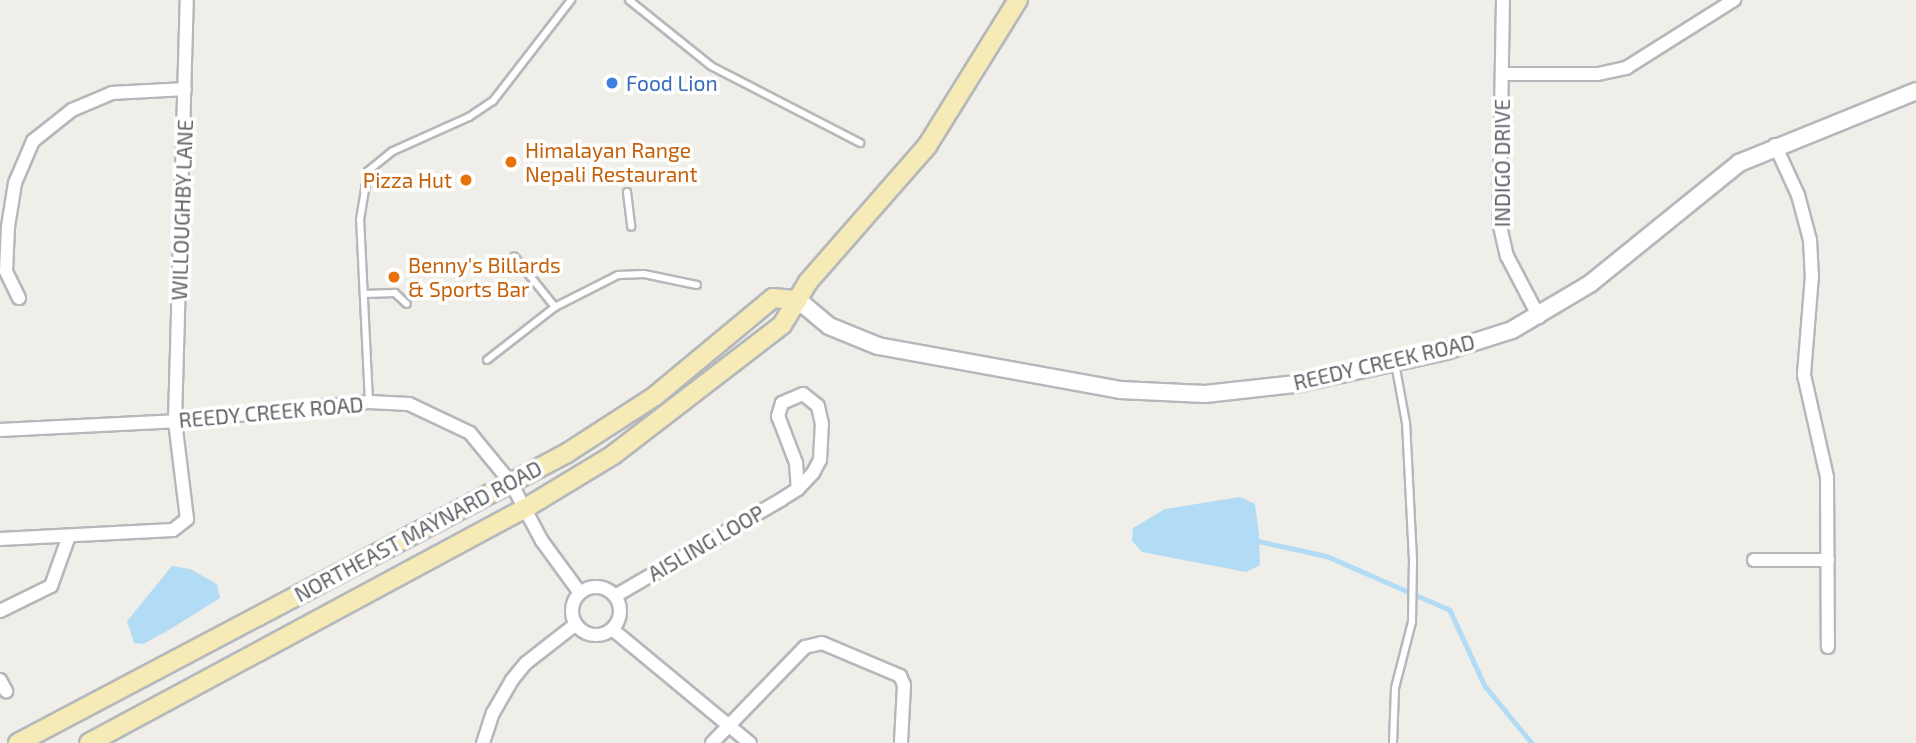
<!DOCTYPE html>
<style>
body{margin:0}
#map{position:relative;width:1916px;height:743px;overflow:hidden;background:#f0eee8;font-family:"Exo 2",sans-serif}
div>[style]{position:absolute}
.water>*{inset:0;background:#b2dbf6}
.stream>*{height:4.5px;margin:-2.25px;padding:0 2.25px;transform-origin:2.25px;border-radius:2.25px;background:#b2dbf6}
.roads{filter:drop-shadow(2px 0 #b5b8bb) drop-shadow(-2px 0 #b5b8bb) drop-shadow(0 2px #b5b8bb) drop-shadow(0 -2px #b5b8bb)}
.lane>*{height:6px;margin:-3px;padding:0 3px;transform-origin:3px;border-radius:3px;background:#fff}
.street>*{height:12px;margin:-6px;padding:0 6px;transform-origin:6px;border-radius:6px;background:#fff}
.street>.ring{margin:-6px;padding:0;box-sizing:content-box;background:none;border:12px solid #fff;border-radius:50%}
.secondary>*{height:16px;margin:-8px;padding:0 8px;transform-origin:8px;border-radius:8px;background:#fff}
.primary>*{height:18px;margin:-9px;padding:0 9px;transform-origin:9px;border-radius:9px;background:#f6eab7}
.dots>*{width:19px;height:19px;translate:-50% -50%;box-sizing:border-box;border:4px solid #fff;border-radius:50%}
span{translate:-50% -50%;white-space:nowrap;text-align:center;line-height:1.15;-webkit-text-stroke:7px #fff;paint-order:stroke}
.shop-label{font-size:21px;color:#366cbe}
.left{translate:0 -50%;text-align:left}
.food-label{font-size:21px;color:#c56008}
.right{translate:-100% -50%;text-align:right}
.street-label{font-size:21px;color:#5f6367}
</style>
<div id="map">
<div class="water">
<i style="clip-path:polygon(1240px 497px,1255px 504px,1259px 534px,1260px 565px,1246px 572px,1142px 552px,1132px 541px,1133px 528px,1165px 509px)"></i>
<i style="clip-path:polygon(172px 566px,190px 569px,217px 584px,220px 598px,169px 630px,143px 644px,134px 643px,127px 621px)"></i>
</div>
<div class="stream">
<i style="left:1254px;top:540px;width:75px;rotate:12.4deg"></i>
<i style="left:1327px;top:556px;width:134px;rotate:23.7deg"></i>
<i style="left:1450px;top:610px;width:84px;rotate:65.3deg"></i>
<i style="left:1485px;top:686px;width:74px;rotate:50.5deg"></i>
</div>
<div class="roads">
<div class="lane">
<i style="left:629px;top:0;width:105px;rotate:38.8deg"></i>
<i style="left:711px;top:66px;width:168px;rotate:27.3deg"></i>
<i style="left:627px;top:192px;width:35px;rotate:83deg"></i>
<i style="left:364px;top:294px;width:31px;rotate:-2deg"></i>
<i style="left:395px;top:293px;width:16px;rotate:43deg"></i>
<i style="left:555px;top:307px;width:71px;rotate:-26.9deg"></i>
<i style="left:618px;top:275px;width:26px;rotate:-2deg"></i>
<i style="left:644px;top:274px;width:54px;rotate:11.7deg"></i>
<i style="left:487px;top:360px;width:86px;rotate:-37.9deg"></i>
<i style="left:555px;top:307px;width:65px;rotate:-128.8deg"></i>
<i style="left:369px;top:402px;width:182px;rotate:-92.8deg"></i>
<i style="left:360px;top:220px;width:50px;rotate:-80.7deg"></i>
<i style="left:368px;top:171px;width:32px;rotate:-39deg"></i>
<i style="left:393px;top:151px;width:83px;rotate:-24.1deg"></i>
<i style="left:469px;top:117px;width:29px;rotate:-34deg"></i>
<i style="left:493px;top:101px;width:128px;rotate:-52.3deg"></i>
<i style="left:1393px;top:743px;width:55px;rotate:-87.9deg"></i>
<i style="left:1395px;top:688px;width:68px;rotate:-75.6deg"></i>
<i style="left:1412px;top:622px;width:62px;rotate:-89.1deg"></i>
<i style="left:1413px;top:560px;width:137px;rotate:-92.9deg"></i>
<i style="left:1406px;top:423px;width:61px;rotate:-100.4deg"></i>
</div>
<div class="street">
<i style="left:1503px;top:0;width:222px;rotate:91deg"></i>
<i style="left:1499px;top:222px;width:35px;rotate:77deg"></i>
<i style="left:1507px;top:256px;width:69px;rotate:62.3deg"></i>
<i style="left:1502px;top:74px;width:96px"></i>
<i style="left:1598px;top:74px;width:29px;rotate:-12deg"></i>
<i style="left:1626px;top:68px;width:128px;rotate:-32.2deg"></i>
<i style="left:1775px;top:145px;width:55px;rotate:65.3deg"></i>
<i style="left:1798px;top:195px;width:47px;rotate:75.1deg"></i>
<i style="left:1810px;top:240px;width:35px;rotate:87deg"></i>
<i style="left:1812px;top:275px;width:100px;rotate:94.6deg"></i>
<i style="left:1804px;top:375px;width:105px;rotate:77.3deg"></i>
<i style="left:1827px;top:477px;width:170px;rotate:89.7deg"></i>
<i style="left:19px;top:298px;width:30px;rotate:-116deg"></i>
<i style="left:6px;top:271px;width:44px;rotate:-87.4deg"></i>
<i style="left:8px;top:227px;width:45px;rotate:-81deg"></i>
<i style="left:15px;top:183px;width:46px;rotate:-66.8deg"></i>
<i style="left:33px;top:141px;width:50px;rotate:-38.5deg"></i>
<i style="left:72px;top:110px;width:43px;rotate:-23deg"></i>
<i style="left:112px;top:93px;width:73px;rotate:-3.1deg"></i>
<i style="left:0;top:430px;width:175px;rotate:-2.9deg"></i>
<i style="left:175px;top:421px;width:195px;rotate:-5.6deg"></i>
<i style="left:369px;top:402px;width:40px;rotate:2.9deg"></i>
<i style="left:409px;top:404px;width:68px;rotate:25.4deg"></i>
<i style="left:470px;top:433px;width:65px;rotate:50.6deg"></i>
<i style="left:511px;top:483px;width:66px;rotate:61.9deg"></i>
<i style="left:542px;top:541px;width:64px;rotate:53.8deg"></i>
<i style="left:0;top:539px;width:173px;rotate:-3deg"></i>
<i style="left:173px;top:530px;width:18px;rotate:-38deg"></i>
<i style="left:187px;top:519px;width:99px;rotate:-97deg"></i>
<i style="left:175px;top:421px;width:421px;rotate:-88.4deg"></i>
<i style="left:1754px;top:560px;width:74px"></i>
<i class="ring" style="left:572px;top:587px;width:36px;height:36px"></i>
<i style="left:615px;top:596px;width:193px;rotate:-30.1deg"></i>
<i style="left:782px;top:499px;width:19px;rotate:-32deg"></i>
<i style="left:798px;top:489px;width:22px;rotate:-47deg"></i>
<i style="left:813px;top:473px;width:15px;rotate:-62deg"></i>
<i style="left:820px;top:460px;width:36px;rotate:-87deg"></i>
<i style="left:822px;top:424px;width:18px;rotate:-103deg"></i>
<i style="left:818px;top:406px;width:19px;rotate:-141deg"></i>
<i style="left:803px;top:394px;width:23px;rotate:157deg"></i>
<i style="left:782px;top:403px;width:14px;rotate:107deg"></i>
<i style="left:778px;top:416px;width:50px;rotate:69deg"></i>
<i style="left:796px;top:463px;width:26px;rotate:86deg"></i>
<i style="left:0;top:611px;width:57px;rotate:-26.1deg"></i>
<i style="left:51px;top:586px;width:53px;rotate:-70.2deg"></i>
<i style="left:612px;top:629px;width:179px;rotate:39.6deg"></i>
<i style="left:0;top:680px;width:13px;rotate:61deg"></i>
<i style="left:483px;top:743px;width:32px;rotate:-72deg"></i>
<i style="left:493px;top:713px;width:38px;rotate:-60deg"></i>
<i style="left:512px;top:680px;width:22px;rotate:-51deg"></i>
<i style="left:526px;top:663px;width:63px;rotate:-38deg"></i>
<i style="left:712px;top:743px;width:134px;rotate:-45.9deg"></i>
<i style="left:805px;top:647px;width:17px;rotate:-13deg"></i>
<i style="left:822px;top:643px;width:85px;rotate:22.9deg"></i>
<i style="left:900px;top:676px;width:10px;rotate:66deg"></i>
<i style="left:904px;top:685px;width:58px;rotate:93deg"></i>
</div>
<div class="secondary">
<i style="left:798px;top:300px;width:40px;rotate:40deg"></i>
<i style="left:829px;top:326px;width:53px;rotate:22.2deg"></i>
<i style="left:878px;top:346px;width:246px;rotate:10.3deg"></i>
<i style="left:1120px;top:390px;width:85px;rotate:2.7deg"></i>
<i style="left:1205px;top:394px;width:92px;rotate:-6.3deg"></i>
<i style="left:1296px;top:384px;width:154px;rotate:-12.4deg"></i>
<i style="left:1446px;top:351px;width:69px;rotate:-17.7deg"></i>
<i style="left:1512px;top:330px;width:92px;rotate:-30.7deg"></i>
<i style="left:1591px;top:283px;width:191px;rotate:-39deg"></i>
<i style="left:1739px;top:163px;width:191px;rotate:-22.1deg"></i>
</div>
<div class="primary">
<i style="left:18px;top:743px;width:621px;rotate:-27.84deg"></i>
<i style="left:567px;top:453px;width:105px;rotate:-32.9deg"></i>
<i style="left:655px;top:396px;width:153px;rotate:-39.7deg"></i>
<i style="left:773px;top:298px;width:25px;rotate:5deg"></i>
<i style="left:89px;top:743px;width:494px;rotate:-28.3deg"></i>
<i style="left:524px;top:509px;width:104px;rotate:-31.2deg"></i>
<i style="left:613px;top:455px;width:213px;rotate:-37.6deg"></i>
<i style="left:782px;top:325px;width:50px;rotate:-58.8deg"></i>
<i style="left:808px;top:282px;width:181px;rotate:-48.8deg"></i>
<i style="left:927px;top:146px;width:172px;rotate:-58.1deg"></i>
</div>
</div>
<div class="dots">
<i style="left:612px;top:83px;background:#3f7fe0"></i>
<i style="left:511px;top:162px;background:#e8710a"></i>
<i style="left:466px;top:180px;background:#e8710a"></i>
<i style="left:394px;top:277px;background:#e8710a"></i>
</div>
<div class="shop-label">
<span class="left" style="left:626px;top:83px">Food Lion</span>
</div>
<div class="food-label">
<span class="left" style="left:525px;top:162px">Himalayan Range<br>Nepali Restaurant</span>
<span class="right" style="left:452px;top:180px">Pizza Hut</span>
<span class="left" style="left:408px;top:277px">Benny's Billards<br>&amp; Sports Bar</span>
</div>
<div class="street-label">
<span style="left:1502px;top:163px;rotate:-90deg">INDIGO DRIVE</span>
<span style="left:182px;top:210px;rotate:-88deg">WILLOUGHBY LANE</span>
<span style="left:1384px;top:362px;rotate:-13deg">REEDY CREEK ROAD</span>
<span style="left:271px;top:412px;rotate:-5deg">REEDY CREEK ROAD</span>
<span style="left:418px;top:531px;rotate:-28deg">NORTHEAST MAYNARD ROAD</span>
<span style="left:706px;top:543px;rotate:-30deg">AISLING LOOP</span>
</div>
</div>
